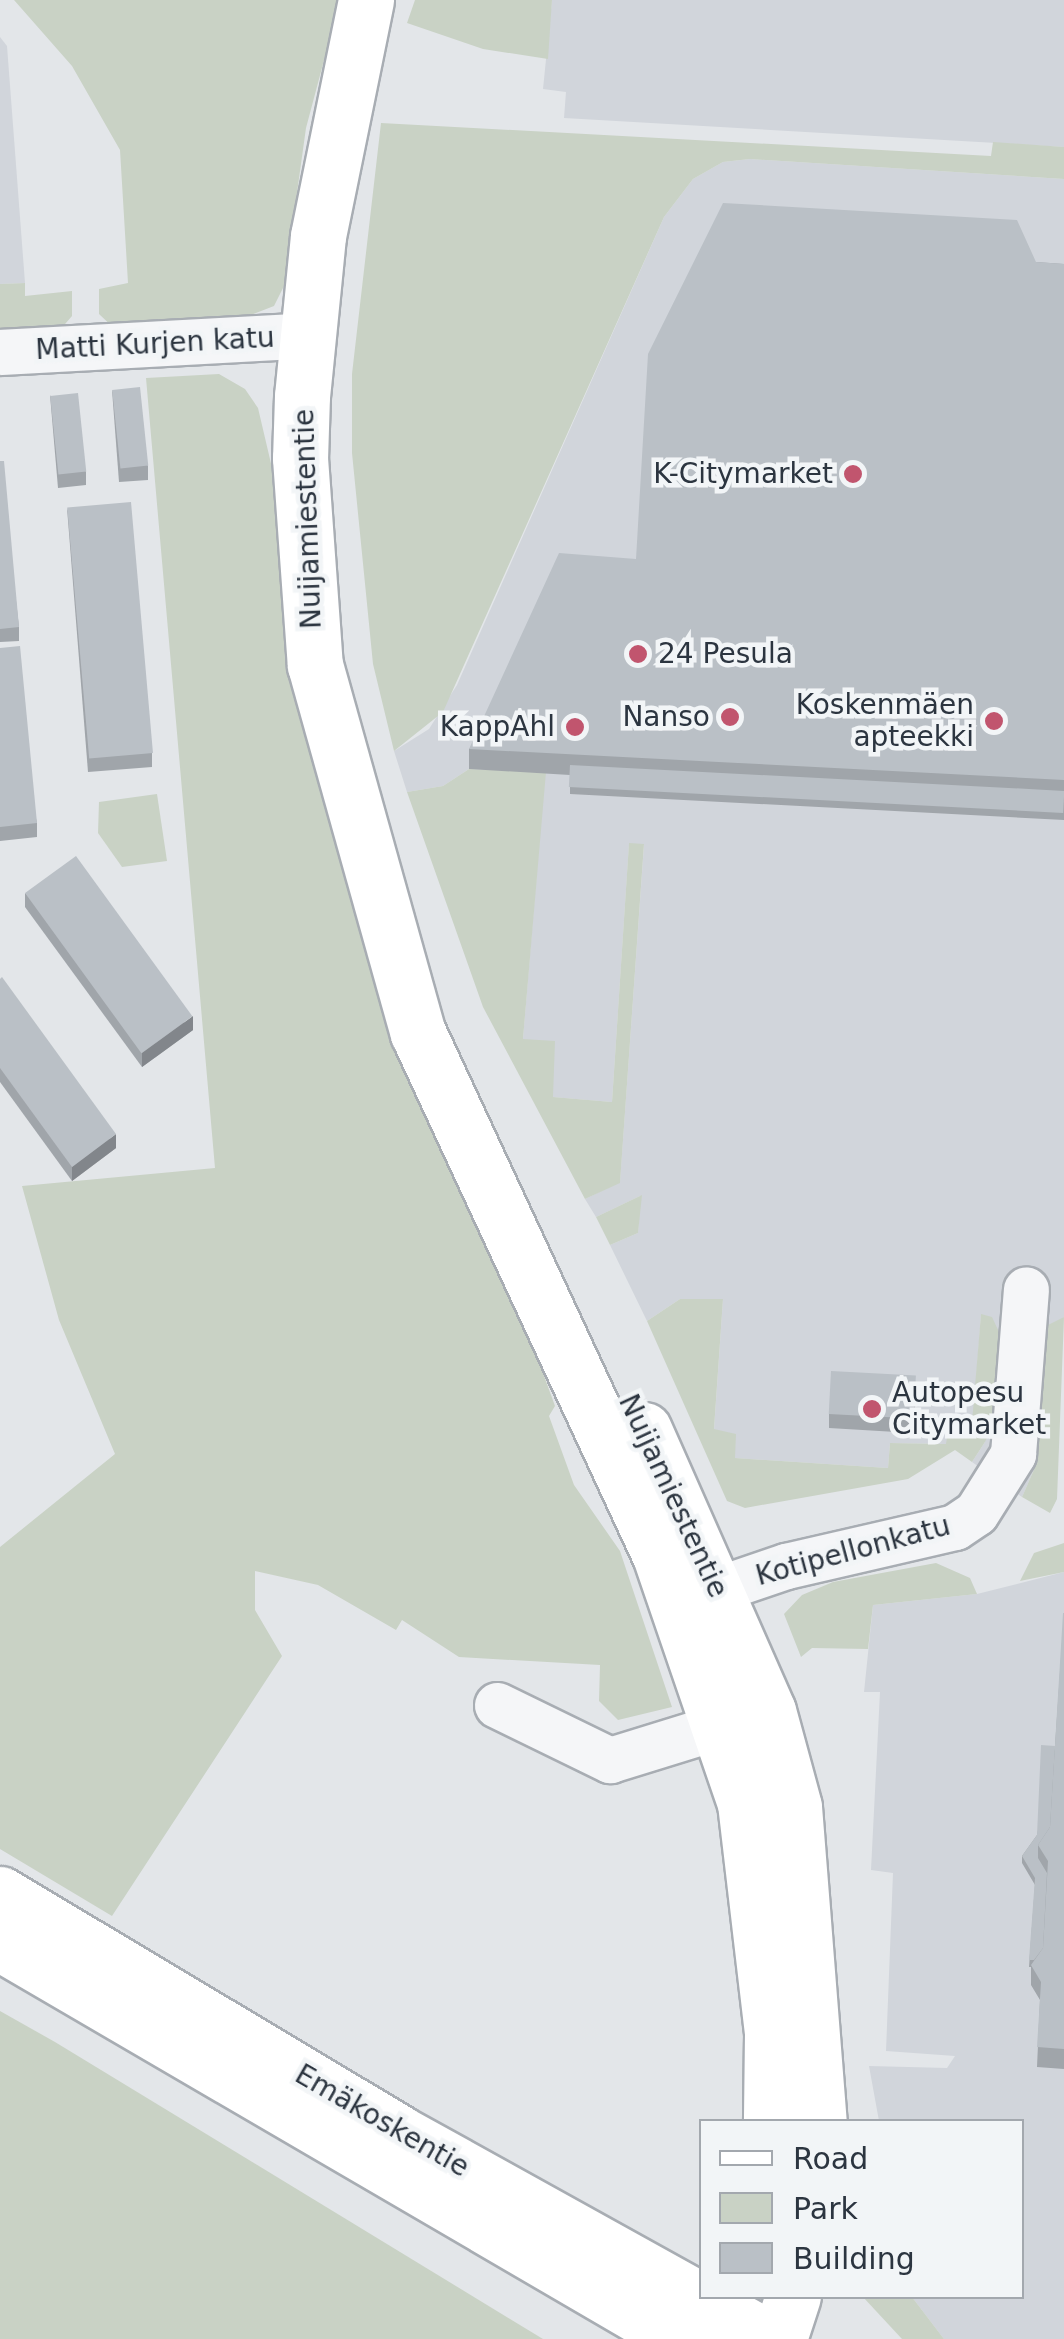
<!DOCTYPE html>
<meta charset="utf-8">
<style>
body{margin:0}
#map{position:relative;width:1064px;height:2339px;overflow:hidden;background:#e3e6e9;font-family:"DejaVu Sans",sans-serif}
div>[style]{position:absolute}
.built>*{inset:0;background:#d1d5db}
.green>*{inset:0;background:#c9d2c5}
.roads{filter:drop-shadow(2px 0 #a8adb3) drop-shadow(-2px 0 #a8adb3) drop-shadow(0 2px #a8adb3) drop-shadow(0 -2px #a8adb3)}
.minor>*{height:45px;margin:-22.5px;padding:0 22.5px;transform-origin:22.5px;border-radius:22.5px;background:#f5f6f8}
.major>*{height:55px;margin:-27.5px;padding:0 27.5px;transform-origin:27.5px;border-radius:27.5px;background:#fff}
.highway>*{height:55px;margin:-27.5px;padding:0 27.5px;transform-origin:27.5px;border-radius:27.5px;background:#fff}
.wall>*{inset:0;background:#a0a5aa}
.shaded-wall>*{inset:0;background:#82868b}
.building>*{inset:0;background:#bac0c6;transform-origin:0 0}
.dots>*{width:28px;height:28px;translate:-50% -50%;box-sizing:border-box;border:5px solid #f2f5f7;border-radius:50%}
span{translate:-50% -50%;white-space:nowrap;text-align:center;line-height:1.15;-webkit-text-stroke:9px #f2f5f7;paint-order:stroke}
.street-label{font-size:28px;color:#2c3540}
.poi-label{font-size:28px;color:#2c3540}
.right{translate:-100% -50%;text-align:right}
.left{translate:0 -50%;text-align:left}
.legend{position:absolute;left:699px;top:2119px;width:325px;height:180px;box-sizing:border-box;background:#f2f5f7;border:2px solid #a3a8ae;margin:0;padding:12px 18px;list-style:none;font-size:30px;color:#2c3540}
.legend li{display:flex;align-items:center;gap:20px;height:50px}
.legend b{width:50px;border:2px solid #a3a8ae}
</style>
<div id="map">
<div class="built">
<i style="clip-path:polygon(552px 0,1064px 0,1064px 147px,564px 118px,566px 92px,543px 89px)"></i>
<i style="clip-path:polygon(0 37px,7px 46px,25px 283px,0 284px)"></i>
<i style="clip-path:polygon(750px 159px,1064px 179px,1064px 1317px,1043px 1336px,1036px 1465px,1022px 1497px,972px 1462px,985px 1442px,981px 1315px,972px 1434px,947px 1444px,890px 1443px,888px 1468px,734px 1458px,714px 1430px,723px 1299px,680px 1299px,647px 1321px,610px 1245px,638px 1233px,640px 1196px,596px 1217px,585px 1199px,620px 1182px,644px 845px,629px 844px,612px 1102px,552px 1097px,523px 1039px,545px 773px,469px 769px,443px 786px,407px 792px,394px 751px,429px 729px,457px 685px,664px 217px,693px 179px,723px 162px)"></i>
<i style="clip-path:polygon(1064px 1572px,1064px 2339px,944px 2339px,912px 2297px,1022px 2296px,1022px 2122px,879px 2121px,869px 2066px,947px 2068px,955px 2056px,886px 2051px,893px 1873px,871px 1870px,880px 1692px,864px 1692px,873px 1605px,977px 1594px)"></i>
</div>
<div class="green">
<i style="clip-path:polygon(14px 0,340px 0,306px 128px,284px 286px,274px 306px,233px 322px,117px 331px,99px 314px,99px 289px,128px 283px,120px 150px,72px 66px)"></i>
<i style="clip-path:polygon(415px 0,552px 0,548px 59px,483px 49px,407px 23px)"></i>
<i style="clip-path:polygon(381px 123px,991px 156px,993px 142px,1064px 147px,1064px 179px,750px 159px,723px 162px,693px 179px,664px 217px,443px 712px,394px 751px,373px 664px,352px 453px,352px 374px)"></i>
<i style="clip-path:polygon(25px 283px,25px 296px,72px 291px,72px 316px,59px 331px,0 334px,0 284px)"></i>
<i style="clip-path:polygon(219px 374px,245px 389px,258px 408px,284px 519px,499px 1252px,555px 1406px,549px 1416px,574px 1485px,620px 1551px,672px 1707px,618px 1720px,599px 1701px,600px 1665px,459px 1657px,402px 1620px,396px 1630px,318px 1585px,255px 1571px,255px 1610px,282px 1656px,112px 1916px,0 1849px,0 1547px,115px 1454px,59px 1320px,22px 1186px,215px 1168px,146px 378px)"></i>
<i style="clip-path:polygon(469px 769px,546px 772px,523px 1039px,555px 1041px,553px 1097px,612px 1102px,629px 843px,644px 844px,620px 1183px,585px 1199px,483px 1007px,407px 792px,443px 786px)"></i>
<i style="clip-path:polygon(157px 794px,167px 861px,122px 867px,98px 833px,99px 802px)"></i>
<i style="clip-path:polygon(642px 1195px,638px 1233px,610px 1245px,596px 1217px)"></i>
<i style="clip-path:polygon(680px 1299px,723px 1299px,714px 1429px,736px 1434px,735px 1458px,888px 1468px,890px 1443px,946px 1444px,948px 1432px,971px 1434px,981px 1314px,992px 1317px,999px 1332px,993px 1423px,985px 1442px,972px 1462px,955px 1450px,908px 1479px,745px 1508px,727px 1501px,647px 1321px)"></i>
<i style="clip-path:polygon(1064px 1317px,1057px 1499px,1050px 1513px,1022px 1497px,1036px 1465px,1043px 1336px,1048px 1325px)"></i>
<i style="clip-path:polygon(1064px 1543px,1064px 1572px,1020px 1581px,1034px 1553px)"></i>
<i style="clip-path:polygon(936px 1563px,970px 1578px,977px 1594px,873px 1605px,868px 1649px,812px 1648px,801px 1657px,784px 1614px,802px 1595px,833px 1582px)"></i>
<i style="clip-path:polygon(0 2011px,55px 2042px,543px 2339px,0 2339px)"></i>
<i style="clip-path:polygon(863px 2297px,912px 2297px,944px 2339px,902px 2339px)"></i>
</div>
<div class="roads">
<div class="minor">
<i style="left:0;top:352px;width:309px;rotate:-3.1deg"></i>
<i style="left:683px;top:1601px;width:109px;rotate:-18.8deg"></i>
<i style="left:786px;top:1566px;width:173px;rotate:-13deg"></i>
<i style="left:955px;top:1527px;width:25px;rotate:-34deg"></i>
<i style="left:976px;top:1513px;width:70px;rotate:-57.9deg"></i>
<i style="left:1013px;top:1454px;width:165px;rotate:-85.5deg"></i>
<i style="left:497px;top:1705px;width:126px;rotate:26deg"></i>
<i style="left:610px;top:1760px;width:149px;rotate:-17.2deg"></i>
</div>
<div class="major">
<i style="left:366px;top:0;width:241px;rotate:101.5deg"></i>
<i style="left:318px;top:236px;width:161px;rotate:95.7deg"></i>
<i style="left:302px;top:396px;width:62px;rotate:91.8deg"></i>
<i style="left:300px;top:458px;width:208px;rotate:85.9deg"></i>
<i style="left:315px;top:665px;width:382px;rotate:74.4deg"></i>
<i style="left:418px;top:1033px;width:575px;rotate:65.13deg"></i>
<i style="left:660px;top:1555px;width:262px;rotate:71.1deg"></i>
<i style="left:745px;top:1803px;width:233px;rotate:83.3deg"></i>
<i style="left:772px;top:2034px;width:88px;rotate:90.7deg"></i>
<i style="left:644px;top:1430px;width:307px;rotate:66.2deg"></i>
<i style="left:768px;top:1711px;width:99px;rotate:74.8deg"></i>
<i style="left:794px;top:1807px;width:316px;rotate:85.5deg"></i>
<i style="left:0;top:1894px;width:463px;rotate:30.9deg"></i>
<i style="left:397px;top:2132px;width:427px;rotate:29deg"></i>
<i style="left:0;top:1943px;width:786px;rotate:30.25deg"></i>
<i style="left:779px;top:2339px;width:45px;rotate:-72deg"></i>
</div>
<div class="highway">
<i style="left:701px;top:2339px;width:35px;rotate:-66deg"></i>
</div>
</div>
<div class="wall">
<i style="clip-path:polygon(1036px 262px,1064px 264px,1064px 820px,570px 794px,570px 775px,469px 769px,469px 749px,636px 559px)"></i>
<i style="clip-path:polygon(112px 390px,148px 466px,148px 480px,119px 482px)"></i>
<i style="clip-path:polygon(50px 395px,86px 472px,86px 485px,58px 488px)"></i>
<i style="clip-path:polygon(0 461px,19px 627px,19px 641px,0 642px)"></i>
<i style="clip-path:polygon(67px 508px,152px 753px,152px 767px,88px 772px)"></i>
<i style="clip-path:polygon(0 648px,37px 823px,37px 837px,0 841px)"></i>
<i style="clip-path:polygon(25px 893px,193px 1030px,142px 1067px,25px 907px)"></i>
<i style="clip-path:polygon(0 979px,116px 1148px,72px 1181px,0 1082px)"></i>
<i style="clip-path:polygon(916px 1390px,913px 1433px,829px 1428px,829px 1414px)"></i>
<i style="clip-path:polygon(1064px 1613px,1064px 2069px,1037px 2067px,1040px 2000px,1031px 1985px,1031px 1967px,1029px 1967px,1035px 1885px,1022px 1863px,1022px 1856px,1037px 1835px,1055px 1746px)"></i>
</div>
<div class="shaded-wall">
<i style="clip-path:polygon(193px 1016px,193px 1030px,142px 1067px,142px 1053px)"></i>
<i style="clip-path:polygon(116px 1134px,116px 1148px,72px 1181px,72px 1167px)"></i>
</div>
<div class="building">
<i style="clip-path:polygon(723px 203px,1017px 220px,1036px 262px,1064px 264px,1064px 780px,469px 749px,559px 553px,636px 559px,648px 354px)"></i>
<i style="left:140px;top:387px;width:79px;height:28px;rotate:84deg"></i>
<i style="left:78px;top:393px;width:79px;height:28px;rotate:84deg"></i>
<i style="clip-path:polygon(0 461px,4px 461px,19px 627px,0 629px)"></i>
<i style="left:131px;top:502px;width:252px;height:64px;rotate:85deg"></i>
<i style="clip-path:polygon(20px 646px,37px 823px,0 827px,0 648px)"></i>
<i style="left:570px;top:765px;width:495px;height:22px;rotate:3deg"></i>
<i style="left:76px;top:856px;width:198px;height:63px;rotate:54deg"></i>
<i style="clip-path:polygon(2px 977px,116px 1134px,72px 1167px,0 1068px,0 979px)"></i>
<i style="left:831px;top:1371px;width:85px;height:43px;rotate:3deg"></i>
<i style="clip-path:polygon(1063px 1613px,1064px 1613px,1064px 2049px,1037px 2047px,1041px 1982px,1031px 1965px,1043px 1948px,1048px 1861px,1038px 1845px,1050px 1827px)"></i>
<i style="clip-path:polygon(1041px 1745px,1055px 1746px,1050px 1827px,1038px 1845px,1038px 1858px,1047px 1873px,1043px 1948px,1034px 1960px,1029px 1960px,1035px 1878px,1022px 1856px,1037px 1835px)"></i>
</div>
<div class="dots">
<i style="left:853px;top:474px;background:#c1556e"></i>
<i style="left:638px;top:654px;background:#c1556e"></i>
<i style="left:730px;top:717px;background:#c1556e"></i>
<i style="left:994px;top:721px;background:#c1556e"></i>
<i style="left:575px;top:727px;background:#c1556e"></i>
<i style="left:872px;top:1409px;background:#c1556e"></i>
</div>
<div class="street-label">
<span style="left:155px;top:344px;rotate:-3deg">Matti Kurjen katu</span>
<span style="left:308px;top:519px;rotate:-92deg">Nuijamiestentie</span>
<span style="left:673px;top:1496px;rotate:65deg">Nuijamiestentie</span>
<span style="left:853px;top:1551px;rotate:-15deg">Kotipellonkatu</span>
<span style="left:382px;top:2121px;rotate:30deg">Emäkoskentie</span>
</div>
<div class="poi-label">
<span class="right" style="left:833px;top:474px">K-Citymarket</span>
<span class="left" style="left:658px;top:654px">24 Pesula</span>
<span class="right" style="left:974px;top:721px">Koskenmäen<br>apteekki</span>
<span class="right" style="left:710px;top:717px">Nanso</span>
<span class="right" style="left:555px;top:727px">KappAhl</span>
<span class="left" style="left:892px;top:1409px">Autopesu<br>Citymarket</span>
</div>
<ul class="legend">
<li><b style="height:12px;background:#fff"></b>Road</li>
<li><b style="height:28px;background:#c9d2c5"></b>Park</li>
<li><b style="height:28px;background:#bac0c6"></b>Building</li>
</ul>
</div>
